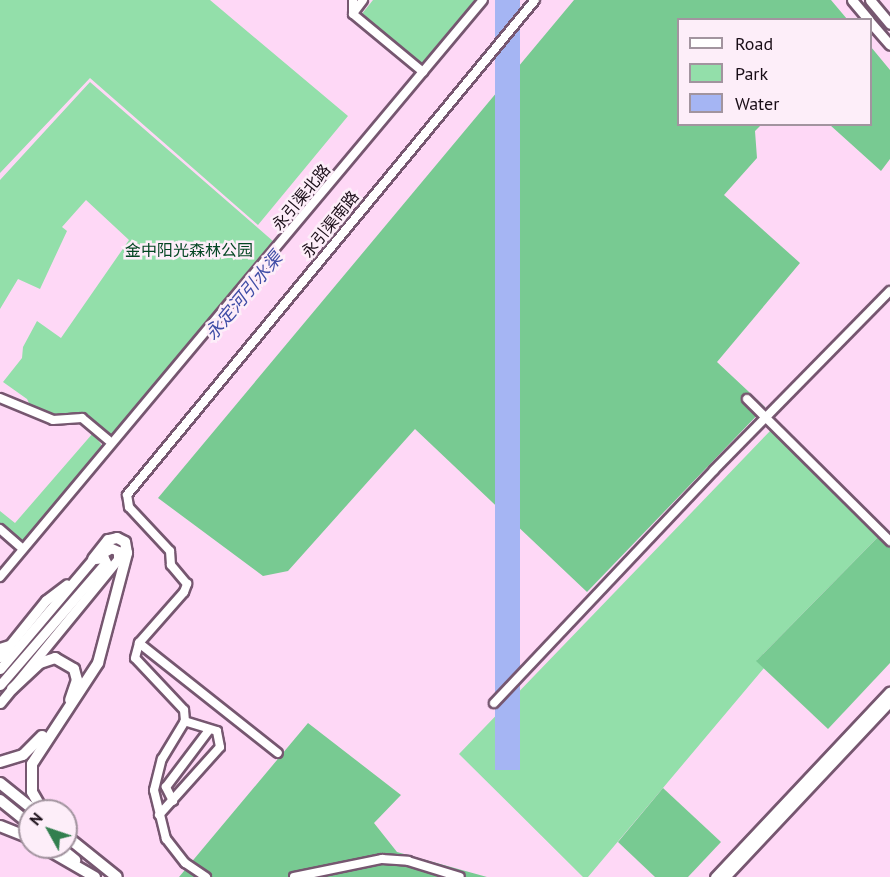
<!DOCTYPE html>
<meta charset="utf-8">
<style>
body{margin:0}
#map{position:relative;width:890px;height:877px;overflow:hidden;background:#fed8f6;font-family:"PT Sans","Noto Sans SC",sans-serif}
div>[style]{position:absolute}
.green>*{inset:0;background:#93dfaa}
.forest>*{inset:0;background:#78ca92}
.water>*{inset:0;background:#a5b5f3;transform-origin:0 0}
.roads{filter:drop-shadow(2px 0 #765770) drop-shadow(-2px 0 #765770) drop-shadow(0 2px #765770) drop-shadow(0 -2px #765770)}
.minor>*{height:8px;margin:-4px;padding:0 4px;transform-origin:4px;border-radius:4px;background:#fff}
.major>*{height:9px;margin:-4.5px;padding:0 4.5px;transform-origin:4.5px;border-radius:4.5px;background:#fff}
.highway>*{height:10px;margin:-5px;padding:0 5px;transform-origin:5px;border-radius:5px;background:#fff}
span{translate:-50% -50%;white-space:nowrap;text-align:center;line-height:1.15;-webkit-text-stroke:5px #fdeef9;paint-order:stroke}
.street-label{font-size:16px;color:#190d17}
.park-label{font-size:16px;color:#044623}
.water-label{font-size:18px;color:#3f4da6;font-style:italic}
.legend{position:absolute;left:677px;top:18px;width:195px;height:108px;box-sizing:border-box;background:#fdeef9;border:2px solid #a2949f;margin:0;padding:8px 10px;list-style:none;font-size:18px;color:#190d17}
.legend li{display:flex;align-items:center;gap:12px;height:30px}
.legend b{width:30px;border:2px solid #a2949f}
.north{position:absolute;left:18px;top:799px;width:60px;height:60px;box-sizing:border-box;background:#fdeef9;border:2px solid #a2949f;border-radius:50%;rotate:310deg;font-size:16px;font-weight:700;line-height:24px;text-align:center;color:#190d17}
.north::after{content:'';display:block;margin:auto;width:21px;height:27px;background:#327f4f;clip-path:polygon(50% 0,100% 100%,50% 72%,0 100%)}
</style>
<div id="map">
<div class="green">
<i style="clip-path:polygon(0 0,210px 0,348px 116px,258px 225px,90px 78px,0 173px)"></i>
<i style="clip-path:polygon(373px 0,475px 0,421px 64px,361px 15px)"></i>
<i style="clip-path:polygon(90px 82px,274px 242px,110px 438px,80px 414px,55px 418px,33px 411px,27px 399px,3px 382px,22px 358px,23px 347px,37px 321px,61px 338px,129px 240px,86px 200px,62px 227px,67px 231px,40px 289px,18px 279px,0 309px,0 180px)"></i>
<i style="clip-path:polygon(771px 430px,879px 536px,757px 660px,764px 668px,588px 877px,583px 877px,459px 754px)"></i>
<i style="clip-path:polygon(93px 433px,103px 447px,22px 542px,0 523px,0 511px,15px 523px)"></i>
</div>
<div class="forest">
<i style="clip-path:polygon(574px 0,831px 0,847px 19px,678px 20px,678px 124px,761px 125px,755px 131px,757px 158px,724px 195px,800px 263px,717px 362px,765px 407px,587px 592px,415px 429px,288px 571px,263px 576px,158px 498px)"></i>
<i style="clip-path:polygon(871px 47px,890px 70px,890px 159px,881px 171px,830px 125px,870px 124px)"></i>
<i style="clip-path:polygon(879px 536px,890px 548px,890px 663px,828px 729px,756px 661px)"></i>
<i style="clip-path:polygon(308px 723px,401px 795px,374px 823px,397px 852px,487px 877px,179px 877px)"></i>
<i style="clip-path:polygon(663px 788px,721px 842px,688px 877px,655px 877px,618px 842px)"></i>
</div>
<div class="water">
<i style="left:495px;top:0;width:25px;height:770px"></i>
</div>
<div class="roads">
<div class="minor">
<i style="left:353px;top:0;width:14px;rotate:90deg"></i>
<i style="left:353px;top:14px;width:91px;rotate:39.6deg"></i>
<i style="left:354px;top:12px;width:15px;rotate:-53deg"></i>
<i style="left:0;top:398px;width:57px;rotate:22.5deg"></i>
<i style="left:53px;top:420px;width:29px;rotate:-4deg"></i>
<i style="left:82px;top:418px;width:34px;rotate:40deg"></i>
<i style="left:747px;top:399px;width:202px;rotate:44.8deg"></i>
<i style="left:0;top:529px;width:30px;rotate:41deg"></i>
<i style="left:0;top:577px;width:752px;rotate:-50.07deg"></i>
<i style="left:139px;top:643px;width:177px;rotate:38.4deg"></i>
<i style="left:494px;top:703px;width:320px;rotate:-46.6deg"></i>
<i style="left:714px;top:470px;width:251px;rotate:-45.5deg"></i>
<i style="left:173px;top:801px;width:16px;rotate:-117deg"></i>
<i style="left:166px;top:787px;width:71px;rotate:-53deg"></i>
<i style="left:159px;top:815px;width:91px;rotate:-48.1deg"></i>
<i style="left:220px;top:747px;width:16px;rotate:-101deg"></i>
<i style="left:217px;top:731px;width:34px;rotate:-163deg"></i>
<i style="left:206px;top:877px;width:25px;rotate:-146deg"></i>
<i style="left:185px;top:863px;width:31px;rotate:-128deg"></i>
<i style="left:166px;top:839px;width:50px;rotate:-103.8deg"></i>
<i style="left:154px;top:790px;width:32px;rotate:-76deg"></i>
<i style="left:162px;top:759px;width:44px;rotate:-58.8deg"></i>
<i style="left:185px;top:721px;width:11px;rotate:-95deg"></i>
<i style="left:184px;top:710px;width:71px;rotate:-133.3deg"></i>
<i style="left:135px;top:658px;width:16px;rotate:-75deg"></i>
<i style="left:139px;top:643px;width:68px;rotate:-48.6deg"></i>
<i style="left:184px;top:592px;width:9px;rotate:-69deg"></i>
<i style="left:187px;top:584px;width:25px;rotate:-130deg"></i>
<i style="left:171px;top:565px;width:14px;rotate:-94deg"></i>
<i style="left:170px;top:551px;width:60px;rotate:-133deg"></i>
<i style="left:129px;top:507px;width:12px;rotate:-99deg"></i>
<i style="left:127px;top:495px;width:641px;rotate:-50.5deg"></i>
<i style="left:294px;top:877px;width:90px;rotate:-11.6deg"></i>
<i style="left:382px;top:859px;width:26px;rotate:4deg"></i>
<i style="left:408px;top:861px;width:54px;rotate:17.1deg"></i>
</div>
<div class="major">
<i style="left:852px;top:0;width:26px;rotate:50deg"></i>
<i style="left:870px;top:0;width:31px;rotate:50deg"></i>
<i style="left:870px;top:22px;width:30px;rotate:49deg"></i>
<i style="left:0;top:657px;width:73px;rotate:-51.1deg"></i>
<i style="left:46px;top:600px;width:26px;rotate:-37deg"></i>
<i style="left:0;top:669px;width:144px;rotate:-49.8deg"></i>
<i style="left:93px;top:559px;width:21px;rotate:-31deg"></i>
<i style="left:111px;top:548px;width:8px;rotate:23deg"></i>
<i style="left:118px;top:551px;width:8px;rotate:90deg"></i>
<i style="left:118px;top:559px;width:186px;rotate:129.3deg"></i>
<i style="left:0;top:685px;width:162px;rotate:-49.2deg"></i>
<i style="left:106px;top:562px;width:4px;rotate:-117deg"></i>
<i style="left:104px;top:558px;width:9px;rotate:174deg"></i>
<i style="left:715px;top:877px;width:255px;rotate:-46.7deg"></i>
<i style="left:725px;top:877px;width:241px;rotate:-46.8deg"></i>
</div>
<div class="highway">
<i style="left:0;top:649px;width:10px;rotate:-17deg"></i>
<i style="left:12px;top:689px;width:38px;rotate:-43deg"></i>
<i style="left:40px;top:663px;width:16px;rotate:-18deg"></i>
<i style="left:55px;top:658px;width:22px;rotate:30deg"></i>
<i style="left:74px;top:669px;width:11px;rotate:75deg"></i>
<i style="left:77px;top:680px;width:21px;rotate:109deg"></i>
<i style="left:0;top:762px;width:24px;rotate:-17deg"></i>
<i style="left:23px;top:755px;width:27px;rotate:-45deg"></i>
<i style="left:0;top:783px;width:45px;rotate:38.7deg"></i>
<i style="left:0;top:800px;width:38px;rotate:39deg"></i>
<i style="left:43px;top:811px;width:22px;rotate:-120deg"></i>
<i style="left:32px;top:792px;width:28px;rotate:-90deg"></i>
<i style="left:32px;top:764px;width:121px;rotate:-56.8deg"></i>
<i style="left:98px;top:663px;width:114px;rotate:-75.2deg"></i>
<i style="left:127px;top:553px;width:11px;rotate:-100deg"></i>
<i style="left:125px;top:542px;width:9px;rotate:-153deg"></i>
<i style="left:117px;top:538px;width:9px;rotate:167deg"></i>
<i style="left:108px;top:540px;width:24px;rotate:128deg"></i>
<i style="left:0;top:826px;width:32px;rotate:22deg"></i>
<i style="left:66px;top:836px;width:65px;rotate:38.8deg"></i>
<i style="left:43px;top:847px;width:60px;rotate:30deg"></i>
<i style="left:59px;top:847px;width:21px;rotate:39deg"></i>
</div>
</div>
<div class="street-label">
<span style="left:301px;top:197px;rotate:-50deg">永引渠北路</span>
<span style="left:330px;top:224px;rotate:-51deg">永引渠南路</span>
</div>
<div class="park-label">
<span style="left:189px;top:250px">金中阳光森林公园</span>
</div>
<div class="water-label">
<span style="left:244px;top:296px;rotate:-50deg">永定河引水渠</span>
</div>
<ul class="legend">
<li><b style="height:8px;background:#fff"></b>Road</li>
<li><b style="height:16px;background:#93dfaa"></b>Park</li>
<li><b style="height:16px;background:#a5b5f3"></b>Water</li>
</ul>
<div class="north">N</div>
</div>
